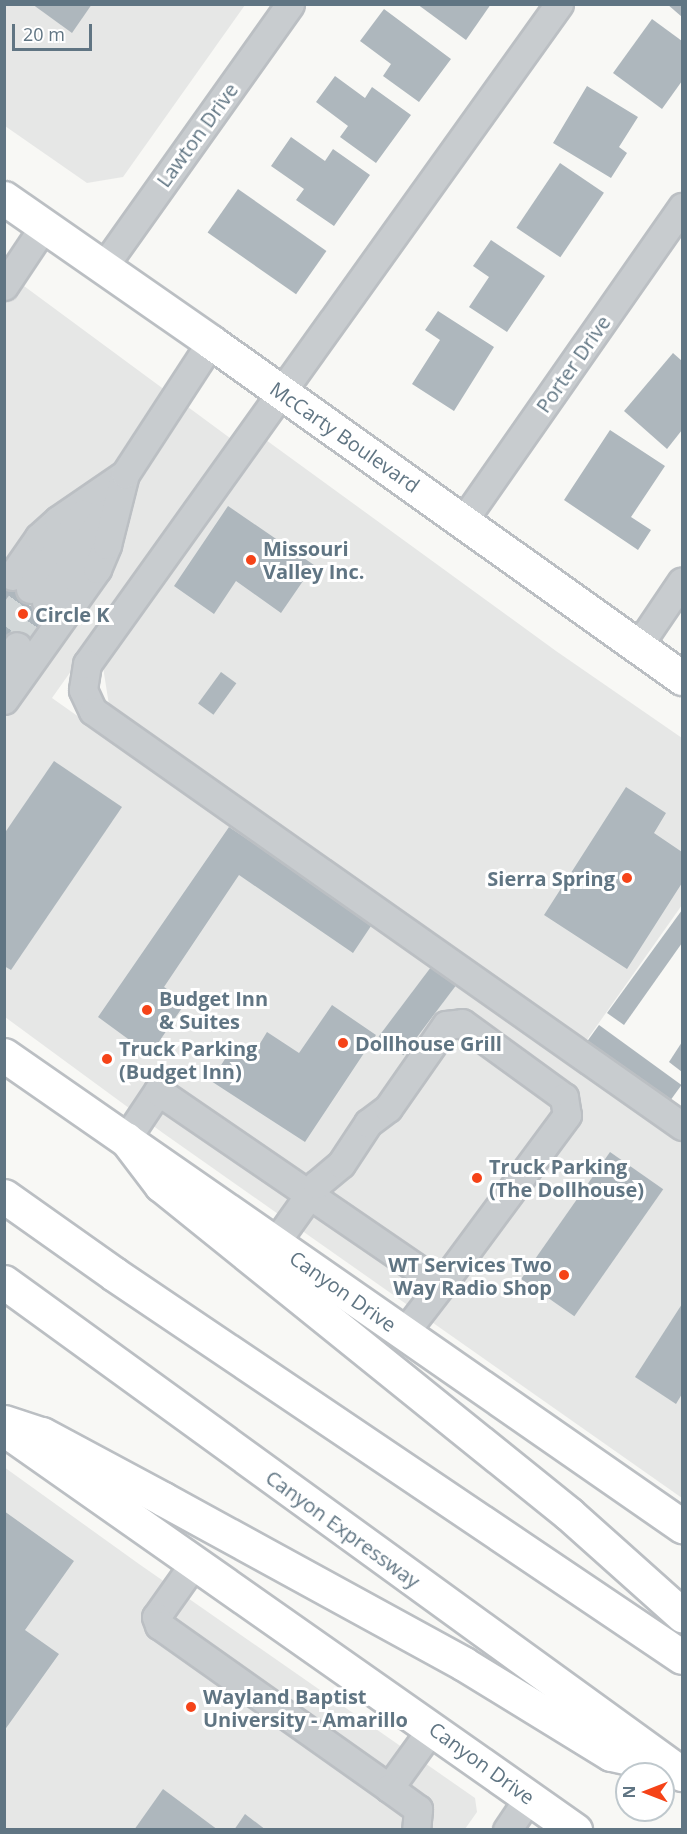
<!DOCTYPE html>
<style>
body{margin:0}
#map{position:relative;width:687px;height:1834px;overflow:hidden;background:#f8f8f5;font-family:"Open Sans",sans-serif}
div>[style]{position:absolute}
.built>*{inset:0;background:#e6e7e6}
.building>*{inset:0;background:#aeb7bd;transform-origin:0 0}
.minor-tunnel>*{height:27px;margin-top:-13.5px;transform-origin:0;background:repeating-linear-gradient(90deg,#d2d7d8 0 27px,transparent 0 41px)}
.roads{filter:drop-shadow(2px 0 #bbbfc3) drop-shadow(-2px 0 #bbbfc3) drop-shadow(0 2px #bbbfc3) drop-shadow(0 -2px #bbbfc3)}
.minor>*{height:27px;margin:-13.5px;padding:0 13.5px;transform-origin:13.5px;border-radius:13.5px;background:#c8cccf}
.major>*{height:33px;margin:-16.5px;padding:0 16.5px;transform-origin:16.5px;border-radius:16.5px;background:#fff}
.highway>*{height:33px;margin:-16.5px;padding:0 16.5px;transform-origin:16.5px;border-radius:16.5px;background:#fff}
.dots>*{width:16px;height:16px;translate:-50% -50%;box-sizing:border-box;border:3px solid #fff;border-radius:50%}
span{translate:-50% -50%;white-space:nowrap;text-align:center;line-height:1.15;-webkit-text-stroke:6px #fff;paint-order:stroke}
.street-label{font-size:20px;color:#607583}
.poi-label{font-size:20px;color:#607583;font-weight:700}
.left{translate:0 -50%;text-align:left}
.right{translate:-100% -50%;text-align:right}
.frame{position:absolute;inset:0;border:6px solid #607583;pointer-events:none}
.north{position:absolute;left:615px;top:1762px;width:60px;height:60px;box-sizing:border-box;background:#fff;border:2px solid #bfc8cd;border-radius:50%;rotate:270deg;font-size:16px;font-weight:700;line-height:24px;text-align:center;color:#607583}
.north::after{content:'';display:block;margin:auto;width:21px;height:27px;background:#f54318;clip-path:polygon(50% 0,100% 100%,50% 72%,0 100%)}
.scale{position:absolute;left:12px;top:24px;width:80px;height:27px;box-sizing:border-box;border:3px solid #607583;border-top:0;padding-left:8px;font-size:18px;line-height:21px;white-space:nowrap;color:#607583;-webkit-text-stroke:4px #fff;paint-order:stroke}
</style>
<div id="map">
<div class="built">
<i style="clip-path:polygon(5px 5px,245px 5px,123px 177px,87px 183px,5px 126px)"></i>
<i style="clip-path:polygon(5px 272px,234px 441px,52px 698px,682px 1143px,682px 1498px,163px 1133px,5px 1017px)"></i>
<i style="clip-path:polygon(266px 440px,556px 651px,682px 738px,682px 905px,584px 1044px,388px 907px,109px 705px,103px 667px)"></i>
<i style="clip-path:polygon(4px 1467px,139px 1564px,475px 1798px,477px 1812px,465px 1829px,5px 1829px)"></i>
</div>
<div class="building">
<i style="clip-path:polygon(32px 4px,92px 4px,72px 33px)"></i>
<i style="clip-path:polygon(417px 4px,491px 4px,466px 40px)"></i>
<i style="clip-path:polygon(667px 4px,682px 4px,682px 17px)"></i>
<i style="clip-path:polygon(384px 9px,451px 59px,419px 102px,383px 76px,391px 64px,360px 41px)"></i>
<i style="clip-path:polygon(652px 19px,682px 41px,682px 81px,662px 109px,613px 73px)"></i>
<i style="clip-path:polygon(335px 76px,365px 98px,372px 87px,411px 115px,376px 163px,340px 137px,348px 126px,316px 102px)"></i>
<i style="clip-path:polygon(587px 86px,638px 117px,619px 147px,627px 153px,611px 178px,553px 143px)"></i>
<i style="clip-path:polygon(291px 137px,325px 161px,333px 149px,370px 175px,334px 226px,296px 200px,304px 189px,271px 166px)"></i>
<i style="left:560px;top:163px;width:53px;height:78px;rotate:34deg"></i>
<i style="left:238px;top:189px;width:108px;height:53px;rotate:35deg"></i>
<i style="clip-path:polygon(491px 240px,545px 276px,507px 332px,469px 307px,489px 277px,473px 266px)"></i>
<i style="clip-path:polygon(438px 311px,494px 347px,454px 411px,412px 384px,440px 340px,425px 330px)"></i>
<i style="clip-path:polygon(673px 353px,682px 361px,682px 430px,667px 449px,624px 411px)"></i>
<i style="clip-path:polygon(610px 430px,665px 466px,631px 517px,651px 530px,638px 550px,564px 500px)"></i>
<i style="clip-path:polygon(228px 506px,314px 565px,281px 613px,236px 581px,214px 614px,174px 586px)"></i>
<i style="clip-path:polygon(4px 570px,59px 612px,29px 655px,4px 637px)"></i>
<i style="left:221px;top:672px;width:19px;height:39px;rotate:36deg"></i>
<i style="clip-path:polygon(54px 761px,122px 807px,11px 970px,4px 966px,4px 834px)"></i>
<i style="clip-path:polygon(626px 787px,666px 813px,654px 833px,682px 852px,682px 883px,627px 969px,544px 915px)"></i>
<i style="clip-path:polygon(229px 827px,373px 923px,353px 953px,239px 875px,164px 987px,186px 1002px,150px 1055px,98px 1017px)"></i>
<i style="clip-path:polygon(682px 910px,682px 943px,624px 1025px,607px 1013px)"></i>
<i style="left:431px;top:967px;width:31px;height:87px;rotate:37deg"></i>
<i style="clip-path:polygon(332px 1005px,376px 1035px,305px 1142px,211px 1081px,230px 1051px,248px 1063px,267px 1032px,299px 1053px)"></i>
<i style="left:599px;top:1025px;width:102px;height:20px;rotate:36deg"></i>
<i style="clip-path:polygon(682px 1042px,682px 1072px,669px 1062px)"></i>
<i style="left:610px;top:1152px;width:65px;height:155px;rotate:35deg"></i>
<i style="clip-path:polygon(682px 1304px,682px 1394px,676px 1404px,635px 1377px)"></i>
<i style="clip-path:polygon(4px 1511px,74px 1561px,25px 1630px,59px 1654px,4px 1731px)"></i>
<i style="clip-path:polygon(163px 1789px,218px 1830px,134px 1830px)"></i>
<i style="clip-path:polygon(245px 1814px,266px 1830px,234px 1830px)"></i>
</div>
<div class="minor-tunnel">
<i style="left:4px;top:625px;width:44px;rotate:-54.2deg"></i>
<i style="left:17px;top:646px;width:53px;rotate:-56.6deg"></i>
</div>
<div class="roads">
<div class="minor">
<i style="left:559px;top:4px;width:811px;rotate:125.57deg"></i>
<i style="left:87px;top:664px;width:26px;rotate:99deg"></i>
<i style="left:83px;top:690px;width:23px;rotate:65deg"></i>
<i style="left:93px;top:711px;width:721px;rotate:35.17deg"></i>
<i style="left:104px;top:266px;width:321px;rotate:-54.6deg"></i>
<i style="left:4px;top:286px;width:72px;rotate:-56.3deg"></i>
<i style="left:463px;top:521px;width:383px;rotate:-55.1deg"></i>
<i style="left:12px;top:576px;width:47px;rotate:-55.3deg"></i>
<i style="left:39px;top:537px;width:25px;rotate:-42deg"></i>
<i style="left:58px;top:520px;width:81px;rotate:-34.5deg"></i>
<i style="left:30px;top:589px;width:92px;rotate:-54.8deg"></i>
<i style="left:46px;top:602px;width:107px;rotate:-56deg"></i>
<i style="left:638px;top:646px;width:78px;rotate:-55.9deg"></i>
<i style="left:4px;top:664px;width:22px;rotate:-54deg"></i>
<i style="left:4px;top:700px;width:161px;rotate:-54.6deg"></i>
<i style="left:97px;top:569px;width:26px;rotate:-67deg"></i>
<i style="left:107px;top:545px;width:73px;rotate:-75.8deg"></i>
<i style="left:125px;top:474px;width:158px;rotate:-56.9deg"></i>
<i style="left:126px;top:1139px;width:58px;rotate:-56.3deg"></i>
<i style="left:158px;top:1091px;width:343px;rotate:34.4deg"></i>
<i style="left:441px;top:1285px;width:61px;rotate:127.6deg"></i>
<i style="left:275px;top:1243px;width:72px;rotate:-54.6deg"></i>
<i style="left:317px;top:1184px;width:31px;rotate:-40deg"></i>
<i style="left:341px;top:1164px;width:49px;rotate:-56.6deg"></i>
<i style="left:368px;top:1123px;width:25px;rotate:-37deg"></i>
<i style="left:388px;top:1108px;width:101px;rotate:-55.1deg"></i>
<i style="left:446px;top:1025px;width:16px;rotate:-7deg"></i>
<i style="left:462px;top:1023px;width:126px;rotate:36deg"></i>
<i style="left:564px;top:1097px;width:18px;rotate:81deg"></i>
<i style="left:567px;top:1115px;width:212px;rotate:126.5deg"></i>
<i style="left:195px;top:1562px;width:67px;rotate:125.3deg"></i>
<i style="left:156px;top:1617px;width:9px;rotate:69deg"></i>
<i style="left:159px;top:1625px;width:282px;rotate:35.3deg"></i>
<i style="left:389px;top:1788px;width:75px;rotate:-54.2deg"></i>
<i style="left:389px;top:1788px;width:36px;rotate:36deg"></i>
<i style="left:418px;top:1809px;width:21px;rotate:95deg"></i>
<i style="left:507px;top:1830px;width:40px;rotate:-56deg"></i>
</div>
<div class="major">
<i style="left:4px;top:198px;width:252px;rotate:34.8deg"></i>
<i style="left:211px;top:342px;width:579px;rotate:35.5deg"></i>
<i style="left:4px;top:1055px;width:826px;rotate:34.79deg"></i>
<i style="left:4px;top:1429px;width:698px;rotate:35.08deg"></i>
</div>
<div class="highway">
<i style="left:126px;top:1139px;width:58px;rotate:52.7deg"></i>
<i style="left:161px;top:1185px;width:524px;rotate:38.88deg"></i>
<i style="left:569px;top:1514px;width:152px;rotate:41.8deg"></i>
<i style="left:4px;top:1196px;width:135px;rotate:35.3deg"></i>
<i style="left:114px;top:1274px;width:685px;rotate:33.99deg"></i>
<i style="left:4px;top:1282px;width:838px;rotate:35.97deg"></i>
<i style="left:4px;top:1422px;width:40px;rotate:18deg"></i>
<i style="left:42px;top:1434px;width:137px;rotate:28.2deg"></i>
<i style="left:163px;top:1499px;width:343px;rotate:28.7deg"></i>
<i style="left:464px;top:1664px;width:172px;rotate:31.5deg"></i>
<i style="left:611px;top:1754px;width:47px;rotate:12.3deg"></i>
</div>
</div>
<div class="dots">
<i style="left:251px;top:560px;background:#f54318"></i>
<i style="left:23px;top:614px;background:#f54318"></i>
<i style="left:627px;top:878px;background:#f54318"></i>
<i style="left:147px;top:1010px;background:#f54318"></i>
<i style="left:343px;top:1043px;background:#f54318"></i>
<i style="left:107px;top:1059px;background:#f54318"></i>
<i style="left:477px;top:1178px;background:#f54318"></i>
<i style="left:564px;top:1275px;background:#f54318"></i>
<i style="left:191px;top:1707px;background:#f54318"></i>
</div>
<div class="street-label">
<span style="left:197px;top:135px;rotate:-54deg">Lawton Drive</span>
<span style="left:573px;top:364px;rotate:-55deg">Porter Drive</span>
<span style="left:345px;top:437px;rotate:35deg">McCarty Boulevard</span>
<span style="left:343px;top:1291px;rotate:35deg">Canyon Drive</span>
<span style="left:343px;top:1529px;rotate:36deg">Canyon Expressway</span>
<span style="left:482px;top:1763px;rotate:36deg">Canyon Drive</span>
</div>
<div class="poi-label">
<span class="left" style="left:263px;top:560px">Missouri<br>Valley Inc.</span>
<span class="left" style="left:35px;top:614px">Circle K</span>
<span class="right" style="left:615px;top:878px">Sierra Spring</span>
<span class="left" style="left:159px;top:1010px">Budget Inn<br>&amp; Suites</span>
<span class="left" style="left:355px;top:1043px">Dollhouse Grill</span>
<span class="left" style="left:119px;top:1060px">Truck Parking<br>(Budget Inn)</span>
<span class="left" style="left:489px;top:1178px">Truck Parking<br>(The Dollhouse)</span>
<span class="right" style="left:552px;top:1276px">WT Services Two<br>Way Radio Shop</span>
<span class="left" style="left:203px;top:1708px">Wayland Baptist<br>University - Amarillo</span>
</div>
<div class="frame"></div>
<div class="north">N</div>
<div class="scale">20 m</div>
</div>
